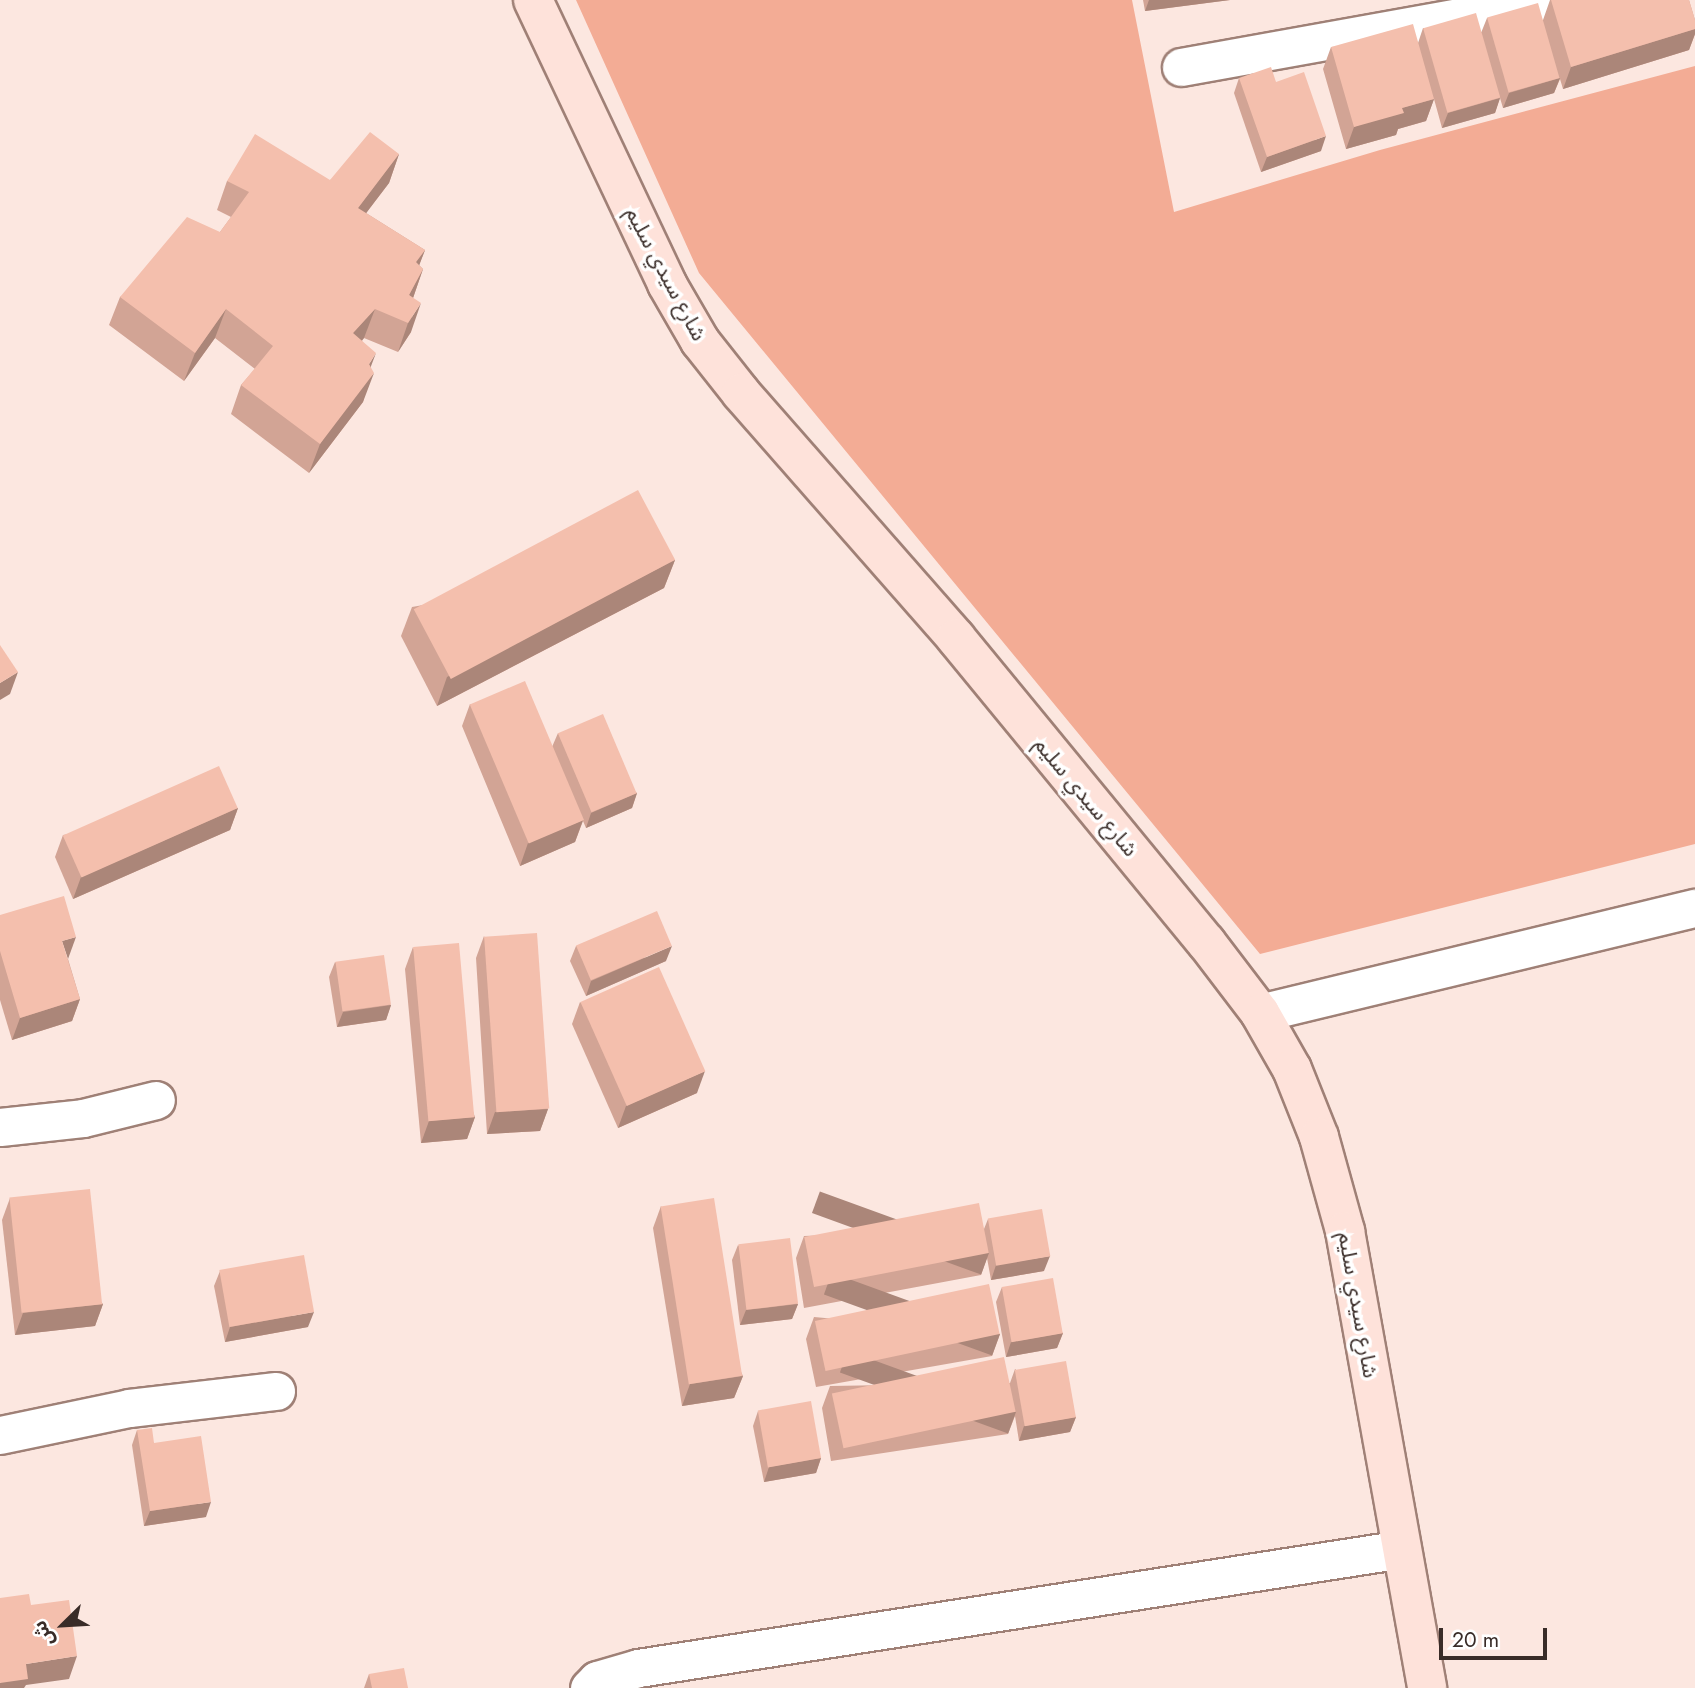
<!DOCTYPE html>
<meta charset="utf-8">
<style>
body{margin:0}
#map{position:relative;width:1695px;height:1688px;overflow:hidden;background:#fce7e0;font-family:Jost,"Noto Sans Arabic",sans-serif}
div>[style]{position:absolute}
.green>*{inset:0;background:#f3ac95}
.roads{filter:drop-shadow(2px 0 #9f8076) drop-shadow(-2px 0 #9f8076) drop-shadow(0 2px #9f8076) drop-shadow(0 -2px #9f8076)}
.minor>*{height:37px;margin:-18.5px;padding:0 18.5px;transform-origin:18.5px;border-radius:18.5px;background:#fff}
.secondary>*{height:38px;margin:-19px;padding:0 19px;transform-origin:19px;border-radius:19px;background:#fee2da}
.wall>*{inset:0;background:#d2a495}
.shaded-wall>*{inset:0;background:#ab8679;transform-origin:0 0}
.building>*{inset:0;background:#f4bfad;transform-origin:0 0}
span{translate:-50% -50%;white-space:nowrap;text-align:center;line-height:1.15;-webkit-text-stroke:7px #fff;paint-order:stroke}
.street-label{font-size:21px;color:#392c28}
.north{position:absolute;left:28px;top:1590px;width:70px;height:70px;-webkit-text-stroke:5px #fff;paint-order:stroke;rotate:246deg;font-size:19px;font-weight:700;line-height:28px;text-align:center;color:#392c28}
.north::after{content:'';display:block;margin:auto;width:24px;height:32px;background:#392c28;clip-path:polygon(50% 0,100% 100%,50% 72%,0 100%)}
.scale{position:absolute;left:1439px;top:1628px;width:108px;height:32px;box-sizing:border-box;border:4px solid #392c28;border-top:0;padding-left:9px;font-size:21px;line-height:24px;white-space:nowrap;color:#392c28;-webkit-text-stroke:5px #fff;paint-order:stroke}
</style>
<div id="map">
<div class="green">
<i style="clip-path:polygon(576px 0,1132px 0,1174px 212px,1380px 150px,1695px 66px,1695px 844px,1260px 954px,699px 273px)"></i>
</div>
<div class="roads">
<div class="minor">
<i style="left:1181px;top:67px;width:378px;rotate:-10.2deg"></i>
<i style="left:1260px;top:1013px;width:447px;rotate:-13.6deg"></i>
<i style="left:0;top:1127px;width:83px;rotate:-6.2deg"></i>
<i style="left:83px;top:1118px;width:75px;rotate:-13.9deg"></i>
<i style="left:0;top:1435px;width:132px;rotate:-11.8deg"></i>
<i style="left:129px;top:1408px;width:148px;rotate:-6.6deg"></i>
<i style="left:589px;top:1688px;width:11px;rotate:-45deg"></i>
<i style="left:597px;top:1680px;width:43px;rotate:-16.3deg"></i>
<i style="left:638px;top:1668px;width:773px;rotate:-8.85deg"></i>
</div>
<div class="secondary">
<i style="left:533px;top:0;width:314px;rotate:64.7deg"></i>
<i style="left:667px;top:284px;width:66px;rotate:59.9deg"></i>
<i style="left:700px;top:341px;width:66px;rotate:51.7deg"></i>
<i style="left:741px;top:393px;width:326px;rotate:48.7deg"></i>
<i style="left:956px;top:638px;width:394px;rotate:50.6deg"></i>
<i style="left:1206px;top:942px;width:89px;rotate:52.7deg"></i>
<i style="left:1260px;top:1013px;width:64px;rotate:60.3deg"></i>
<i style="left:1292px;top:1069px;width:73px;rotate:68.3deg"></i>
<i style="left:1319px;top:1137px;width:98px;rotate:74.5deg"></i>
<i style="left:1345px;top:1231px;width:464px;rotate:79.8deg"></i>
</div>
</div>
<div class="wall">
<i style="clip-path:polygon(1143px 0,1230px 0,1145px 11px)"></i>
<i style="clip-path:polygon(1550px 0,1689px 0,1695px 20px,1695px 34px,1689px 50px,1563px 89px,1560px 79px,1554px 93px,1503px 108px,1500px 98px,1495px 113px,1442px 128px,1434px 99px,1426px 121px,1398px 129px,1396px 135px,1346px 149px,1323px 69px,1331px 47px,1418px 43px,1423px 28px,1481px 33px,1487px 18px,1543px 20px)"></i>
<i style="clip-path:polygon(1239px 78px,1276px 82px,1321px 151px,1261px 172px,1234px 93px)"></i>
<i style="clip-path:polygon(399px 154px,389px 183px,366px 213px,425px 250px,419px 265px,423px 269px,413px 298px,411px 332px,398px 352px,364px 338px,362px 341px,371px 368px,363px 402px,309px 473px,231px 414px,241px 385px,255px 369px,215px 338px,184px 381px,109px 325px,120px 297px,220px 232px,231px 217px,217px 210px,227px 181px,330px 180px)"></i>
<i style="clip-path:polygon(675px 560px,664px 588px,437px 706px,401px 636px,412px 607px)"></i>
<i style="clip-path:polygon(470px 704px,552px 747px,558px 733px,637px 793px,632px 808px,586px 828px,583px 821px,575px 842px,520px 866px,462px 726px)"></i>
<i style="clip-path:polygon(238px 808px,230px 830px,73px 899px,55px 857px,63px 835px)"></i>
<i style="clip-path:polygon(0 915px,68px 959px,80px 999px,72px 1021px,12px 1040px,0 1000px)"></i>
<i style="clip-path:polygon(484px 936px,548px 1109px,540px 1131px,487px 1134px,476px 958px)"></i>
<i style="clip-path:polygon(576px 946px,666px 961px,586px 996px,570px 961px)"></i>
<i style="clip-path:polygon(413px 947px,475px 1117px,467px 1139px,421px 1143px,405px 969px)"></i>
<i style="clip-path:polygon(335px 962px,391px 1005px,386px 1020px,337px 1027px,329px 977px)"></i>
<i style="clip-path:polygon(580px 1002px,697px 1093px,618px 1128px,572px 1024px)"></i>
<i style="clip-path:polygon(10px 1198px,103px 1304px,95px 1326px,15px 1335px,2px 1220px)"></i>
<i style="clip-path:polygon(661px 1206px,743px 1376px,734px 1398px,682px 1406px,653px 1228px)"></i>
<i style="clip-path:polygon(988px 1219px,1044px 1271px,991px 1280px,987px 1258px,981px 1275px,804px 1308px,796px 1258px,804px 1236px,984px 1229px)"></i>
<i style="clip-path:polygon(738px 1245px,798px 1304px,792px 1319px,740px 1325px,732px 1260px)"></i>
<i style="clip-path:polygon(220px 1271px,308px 1327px,225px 1342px,214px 1286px)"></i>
<i style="clip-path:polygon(1002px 1287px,1063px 1333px,1057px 1348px,1006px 1357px,996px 1302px)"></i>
<i style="clip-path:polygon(814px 1317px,1000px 1334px,992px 1356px,816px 1387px,806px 1339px)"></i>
<i style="clip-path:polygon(1015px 1369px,1076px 1417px,1070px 1432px,1019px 1441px,1015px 1416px,1008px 1434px,831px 1461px,822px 1408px,830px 1386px,1010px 1383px)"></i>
<i style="clip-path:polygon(758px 1411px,821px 1458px,816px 1473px,764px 1482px,753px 1426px)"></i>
<i style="clip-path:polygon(137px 1430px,154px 1443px,206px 1517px,144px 1526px,132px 1445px)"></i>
<i style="clip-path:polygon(369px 1674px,408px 1688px,364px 1688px)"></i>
</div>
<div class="shaded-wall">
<i style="clip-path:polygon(1149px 0,1230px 0,1145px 11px)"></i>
<i style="clip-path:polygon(1695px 29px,1695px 34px,1689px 50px,1563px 89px,1571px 67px)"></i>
<i style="clip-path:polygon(1560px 78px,1554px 93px,1503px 108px,1509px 93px)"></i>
<i style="clip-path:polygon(1500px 98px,1495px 113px,1442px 128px,1448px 113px)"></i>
<i style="clip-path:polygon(1434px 99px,1426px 121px,1398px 129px,1396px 135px,1346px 149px,1354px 127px,1402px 108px)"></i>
<i style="clip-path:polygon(1326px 136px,1321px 151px,1261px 172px,1267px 157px)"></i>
<i style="clip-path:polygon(399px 154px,389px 183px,348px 237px,358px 208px)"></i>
<i style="clip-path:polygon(425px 250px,414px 279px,416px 262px)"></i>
<i style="clip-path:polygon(423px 269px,413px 298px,409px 295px)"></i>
<i style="clip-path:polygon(421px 303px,411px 332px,398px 352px,408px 323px)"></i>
<i style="clip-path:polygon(226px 309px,215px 338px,184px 381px,195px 353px)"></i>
<i style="clip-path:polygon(375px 309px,364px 338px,342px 362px,353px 333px)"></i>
<i style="clip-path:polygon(376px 353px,365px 382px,374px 373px,363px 402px,309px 473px,320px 444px)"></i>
<i style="clip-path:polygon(675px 560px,664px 588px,437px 706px,447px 677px)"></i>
<i style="clip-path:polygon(18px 672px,10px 694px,0 700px,0 683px)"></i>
<i style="clip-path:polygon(637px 793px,632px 808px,586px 828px,591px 813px)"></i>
<i style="clip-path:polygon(238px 808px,230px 830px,73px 899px,81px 877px)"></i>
<i style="clip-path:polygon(583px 820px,575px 842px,520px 866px,528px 843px)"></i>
<i style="clip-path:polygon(76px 937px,68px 959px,62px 941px)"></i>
<i style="clip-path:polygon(672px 946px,666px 961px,586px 996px,591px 981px)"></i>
<i style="clip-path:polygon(80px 999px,72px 1021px,12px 1040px,20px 1018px)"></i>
<i style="clip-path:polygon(391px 1005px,386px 1020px,337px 1027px,343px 1012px)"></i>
<i style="clip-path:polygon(705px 1071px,697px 1093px,618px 1128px,626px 1106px)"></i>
<i style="clip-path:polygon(548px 1109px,540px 1131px,487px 1134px,495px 1112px)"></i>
<i style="clip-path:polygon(475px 1117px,467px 1139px,421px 1143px,429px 1121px)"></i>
<i style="left:989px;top:1253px;width:23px;height:180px;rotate:110deg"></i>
<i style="clip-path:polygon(1050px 1256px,1044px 1271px,991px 1280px,996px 1265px)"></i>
<i style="clip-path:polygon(103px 1304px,95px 1326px,15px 1335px,23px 1313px)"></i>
<i style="clip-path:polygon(798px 1304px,792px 1319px,740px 1325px,746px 1310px)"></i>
<i style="clip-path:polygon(314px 1312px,308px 1327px,225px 1342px,230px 1327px)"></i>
<i style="clip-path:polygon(1063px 1333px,1057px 1348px,1006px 1357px,1011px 1342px)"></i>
<i style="left:1000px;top:1334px;width:23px;height:179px;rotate:110deg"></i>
<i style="clip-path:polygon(743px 1376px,734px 1398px,682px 1406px,690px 1384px)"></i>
<i style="left:1016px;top:1412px;width:23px;height:179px;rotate:110deg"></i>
<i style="clip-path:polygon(1076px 1417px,1070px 1432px,1019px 1441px,1024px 1426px)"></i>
<i style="clip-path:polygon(821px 1458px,816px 1473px,764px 1482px,769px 1467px)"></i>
<i style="clip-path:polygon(211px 1502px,206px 1517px,144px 1526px,150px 1511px)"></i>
<i style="clip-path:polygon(77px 1656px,69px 1679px,26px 1685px,24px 1688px,0 1688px,0 1683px,26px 1664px)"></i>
</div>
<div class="building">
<i style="clip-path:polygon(1551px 0,1689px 0,1695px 20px,1695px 29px,1571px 67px)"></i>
<i style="left:1538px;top:3px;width:78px;height:53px;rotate:74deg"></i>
<i style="left:1476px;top:13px;width:88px;height:55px;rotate:74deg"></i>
<i style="clip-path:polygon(1413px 24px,1434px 99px,1402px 108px,1404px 113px,1354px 127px,1331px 47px)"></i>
<i style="clip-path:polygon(1271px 67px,1276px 82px,1304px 72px,1326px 136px,1267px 157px,1239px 78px)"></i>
<i style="clip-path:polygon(370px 132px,399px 154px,358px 208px,425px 250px,416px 262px,423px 269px,409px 295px,421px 303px,408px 323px,375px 309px,353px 333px,376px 353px,369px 364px,374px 373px,320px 444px,241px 385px,273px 346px,226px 309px,195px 353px,120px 297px,187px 217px,220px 232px,249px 192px,227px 181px,255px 134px,330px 180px)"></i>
<i style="left:638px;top:490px;width:79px;height:254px;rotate:62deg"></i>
<i style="clip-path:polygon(0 645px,18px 672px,0 683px)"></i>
<i style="left:525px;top:681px;width:151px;height:60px;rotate:67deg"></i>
<i style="left:603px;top:714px;width:86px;height:49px;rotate:67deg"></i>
<i style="left:219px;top:766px;width:46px;height:171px;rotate:66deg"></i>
<i style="clip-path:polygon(64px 896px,76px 937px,62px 941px,80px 999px,20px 1018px,0 951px,0 915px)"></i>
<i style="left:657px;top:911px;width:38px;height:88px;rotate:67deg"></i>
<i style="left:537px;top:933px;width:176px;height:53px;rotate:86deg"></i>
<i style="left:459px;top:943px;width:175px;height:46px;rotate:85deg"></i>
<i style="left:384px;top:955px;width:50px;height:49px;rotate:82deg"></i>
<i style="left:659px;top:967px;width:114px;height:86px;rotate:66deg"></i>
<i style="left:90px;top:1189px;width:116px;height:81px;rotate:84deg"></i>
<i style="left:714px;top:1198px;width:180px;height:54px;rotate:81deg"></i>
<i style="left:979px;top:1203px;width:51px;height:178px;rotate:79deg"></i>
<i style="left:1042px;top:1209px;width:48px;height:55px;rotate:80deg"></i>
<i style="left:790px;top:1238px;width:66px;height:52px;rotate:83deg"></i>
<i style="left:304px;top:1255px;width:58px;height:86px;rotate:80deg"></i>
<i style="left:1053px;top:1278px;width:56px;height:52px;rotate:80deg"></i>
<i style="left:989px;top:1284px;width:51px;height:178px;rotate:78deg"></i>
<i style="left:1004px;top:1357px;width:56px;height:176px;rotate:78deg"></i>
<i style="left:1066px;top:1361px;width:57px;height:52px;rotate:80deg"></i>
<i style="left:811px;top:1401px;width:58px;height:54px;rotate:80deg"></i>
<i style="clip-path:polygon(152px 1428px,154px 1443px,201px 1436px,211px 1502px,150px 1511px,137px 1430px)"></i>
<i style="clip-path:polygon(29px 1594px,31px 1605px,69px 1600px,77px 1656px,26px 1664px,28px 1679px,0 1683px,0 1598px)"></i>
<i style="clip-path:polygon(404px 1668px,408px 1688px,372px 1688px,369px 1674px)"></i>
</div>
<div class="street-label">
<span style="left:666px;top:274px;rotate:62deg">شارع سيدي سليم</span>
<span style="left:1086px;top:797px;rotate:50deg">شارع سيدي سليم</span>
<span style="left:1358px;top:1305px;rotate:80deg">شارع سيدي سليم</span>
</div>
<div class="north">ش</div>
<div class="scale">20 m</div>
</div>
